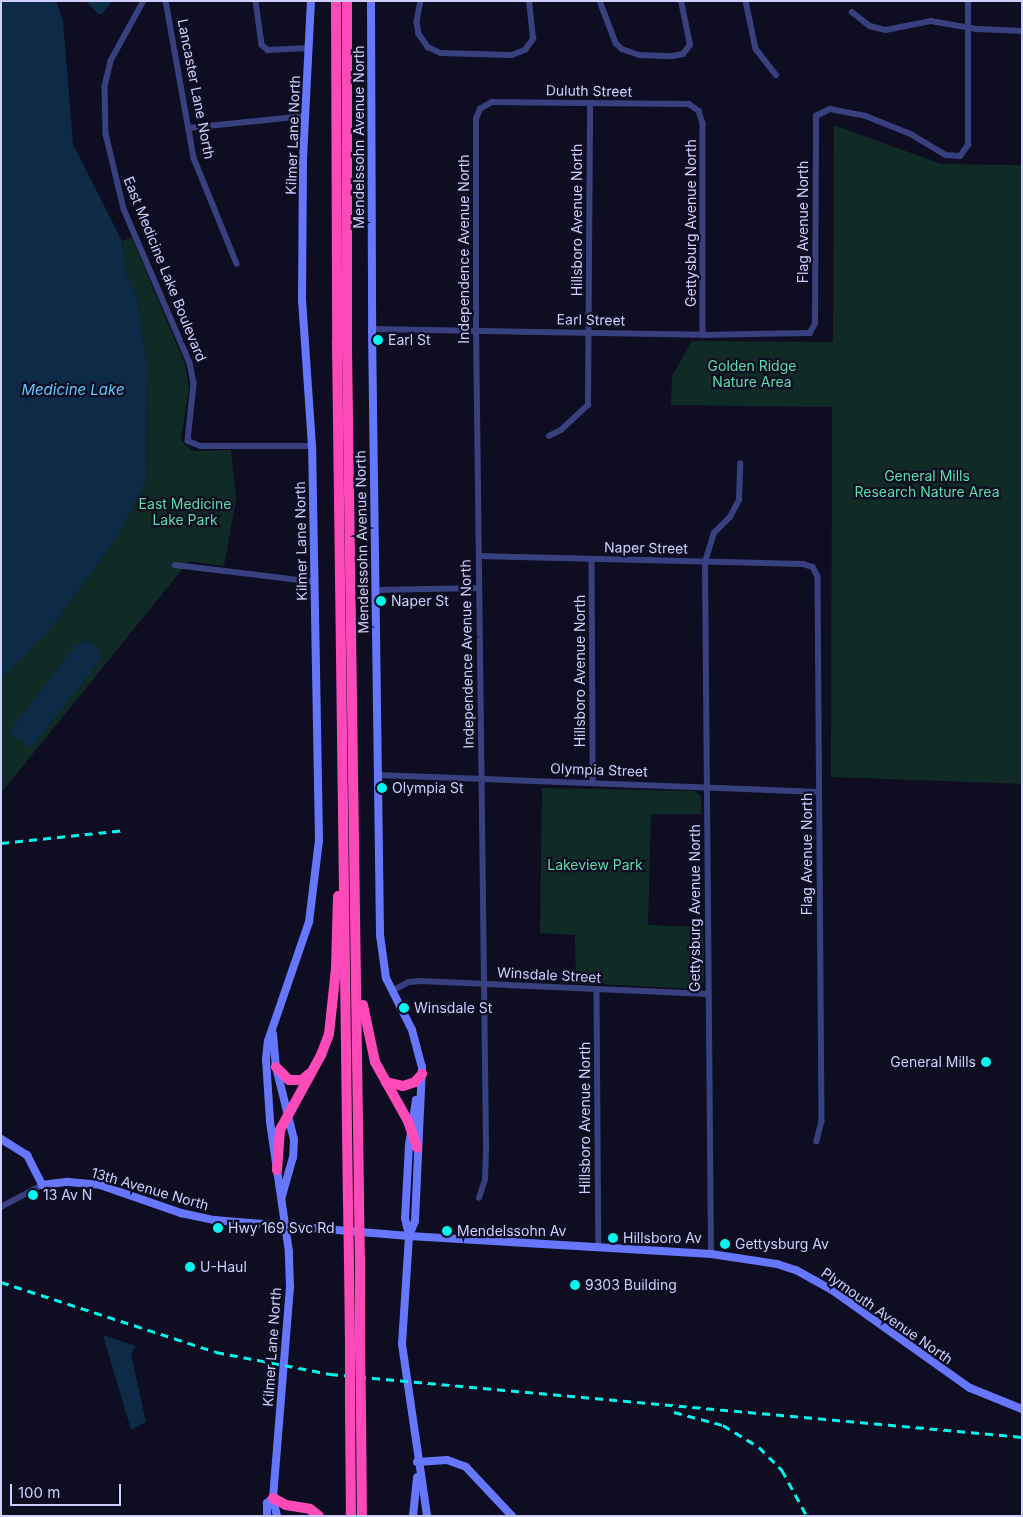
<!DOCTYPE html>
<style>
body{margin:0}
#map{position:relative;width:1023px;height:1517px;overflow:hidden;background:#0e0d21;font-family:Inter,sans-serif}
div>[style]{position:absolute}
.green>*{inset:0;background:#102b26}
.water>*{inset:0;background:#0d2b46}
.street>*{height:5.5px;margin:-2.75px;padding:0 2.75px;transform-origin:2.75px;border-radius:2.75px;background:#394080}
.secondary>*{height:8px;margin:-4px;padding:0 4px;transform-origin:4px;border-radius:4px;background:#6677fd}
.highway>*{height:10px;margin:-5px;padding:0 5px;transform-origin:5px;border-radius:5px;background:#fd4ab8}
.rail>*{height:2.5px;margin-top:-1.25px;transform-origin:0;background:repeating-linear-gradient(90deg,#02f6ed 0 8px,transparent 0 14px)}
.highway-bridge>*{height:10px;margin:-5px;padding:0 5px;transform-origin:5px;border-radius:5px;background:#fd4ab8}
.dots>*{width:14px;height:14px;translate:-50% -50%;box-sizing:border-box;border:2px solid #0e0d21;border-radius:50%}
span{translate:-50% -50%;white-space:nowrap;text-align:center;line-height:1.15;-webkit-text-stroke:4.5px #0e0d21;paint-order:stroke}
.street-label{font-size:14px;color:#cecfff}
.poi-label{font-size:14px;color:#cecfff}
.left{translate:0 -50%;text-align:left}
.right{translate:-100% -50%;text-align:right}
.park-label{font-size:14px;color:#5bdeab}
.water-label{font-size:15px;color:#5dc9fd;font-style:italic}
.frame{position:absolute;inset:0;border:2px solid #cecfff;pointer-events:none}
.scale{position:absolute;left:10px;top:1484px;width:111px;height:22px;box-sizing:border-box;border:2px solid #cecfff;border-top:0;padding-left:6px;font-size:15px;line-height:18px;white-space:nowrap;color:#cecfff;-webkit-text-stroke:4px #0e0d21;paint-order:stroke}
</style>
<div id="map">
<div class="green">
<i style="clip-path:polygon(834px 125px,941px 164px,1022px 165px,1022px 784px,831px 777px,832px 407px,671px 405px,672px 376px,692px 341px,833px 342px)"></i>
<i style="clip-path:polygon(132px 238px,185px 364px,189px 388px,181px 441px,192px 451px,231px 450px,236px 499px,224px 566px,189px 561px,1px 793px,1px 680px,52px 627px,118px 536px,146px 481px,147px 365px,137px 297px,126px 274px,122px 241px)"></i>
<i style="clip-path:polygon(542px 788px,694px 791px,701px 796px,701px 814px,651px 814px,648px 925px,703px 927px,704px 981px,697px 989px,576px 983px,575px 935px,540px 933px)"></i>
</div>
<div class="water">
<i style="clip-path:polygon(1px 1px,56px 1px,63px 20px,73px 144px,122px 241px,126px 274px,137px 297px,147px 365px,146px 481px,118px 536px,52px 627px,1px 680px)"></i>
<i style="clip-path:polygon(86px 1px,112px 1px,102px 14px,98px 14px)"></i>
<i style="clip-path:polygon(87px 641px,99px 649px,100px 660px,31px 748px,9px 732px,75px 646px)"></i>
<i style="clip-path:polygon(103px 1335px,136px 1346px,131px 1354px,146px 1422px,131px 1430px)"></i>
</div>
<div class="street">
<i style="left:144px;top:1px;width:68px;rotate:118.8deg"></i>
<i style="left:111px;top:61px;width:26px;rotate:103deg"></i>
<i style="left:105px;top:86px;width:48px;rotate:88.8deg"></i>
<i style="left:106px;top:134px;width:77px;rotate:76.5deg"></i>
<i style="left:124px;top:209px;width:168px;rotate:66.8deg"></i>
<i style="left:190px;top:363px;width:21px;rotate:79deg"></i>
<i style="left:194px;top:384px;width:57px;rotate:96deg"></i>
<i style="left:188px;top:441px;width:14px;rotate:21deg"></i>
<i style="left:201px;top:446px;width:111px"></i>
<i style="left:166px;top:1px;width:159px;rotate:79.9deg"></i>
<i style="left:194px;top:158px;width:114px;rotate:67.9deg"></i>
<i style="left:256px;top:1px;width:44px;rotate:82.2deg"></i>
<i style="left:262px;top:45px;width:8px;rotate:40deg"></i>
<i style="left:268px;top:50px;width:41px;rotate:-2.8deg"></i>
<i style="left:421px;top:1px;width:21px;rotate:101deg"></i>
<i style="left:417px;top:22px;width:12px;rotate:81deg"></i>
<i style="left:419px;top:34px;width:16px;rotate:55deg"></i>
<i style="left:428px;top:47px;width:14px;rotate:25deg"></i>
<i style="left:441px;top:53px;width:71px;rotate:1.6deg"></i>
<i style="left:512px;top:55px;width:14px;rotate:-21deg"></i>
<i style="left:525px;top:50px;width:14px;rotate:-54deg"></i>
<i style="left:533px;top:39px;width:38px;rotate:-96deg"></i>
<i style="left:600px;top:1px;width:45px;rotate:69.1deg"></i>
<i style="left:616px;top:43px;width:8px;rotate:45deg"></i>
<i style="left:622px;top:49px;width:18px;rotate:19deg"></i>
<i style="left:639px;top:55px;width:33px;rotate:2deg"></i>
<i style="left:672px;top:56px;width:11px;rotate:-10deg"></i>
<i style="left:683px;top:54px;width:11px;rotate:-52deg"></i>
<i style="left:690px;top:45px;width:45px;rotate:-101.6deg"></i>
<i style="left:746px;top:1px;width:49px;rotate:78.2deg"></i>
<i style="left:756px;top:49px;width:33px;rotate:52deg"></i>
<i style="left:852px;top:12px;width:23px;rotate:38deg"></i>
<i style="left:870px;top:26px;width:16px;rotate:14deg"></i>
<i style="left:886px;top:30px;width:46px;rotate:-11.3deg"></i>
<i style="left:931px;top:21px;width:47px;rotate:9.9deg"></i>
<i style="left:977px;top:29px;width:45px;rotate:2.5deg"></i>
<i style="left:188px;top:128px;width:117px;rotate:-5.9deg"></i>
<i style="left:372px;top:329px;width:331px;rotate:1deg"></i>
<i style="left:703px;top:335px;width:107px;rotate:-1.1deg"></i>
<i style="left:810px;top:333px;width:11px;rotate:-63deg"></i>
<i style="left:815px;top:323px;width:207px;rotate:-89.7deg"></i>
<i style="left:816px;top:116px;width:16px;rotate:-27deg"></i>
<i style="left:830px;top:109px;width:37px;rotate:11deg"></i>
<i style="left:866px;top:116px;width:48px;rotate:21.8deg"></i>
<i style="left:911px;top:134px;width:41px;rotate:31deg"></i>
<i style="left:946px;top:155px;width:14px;rotate:4deg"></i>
<i style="left:960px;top:156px;width:14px;rotate:-54deg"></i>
<i style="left:968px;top:145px;width:144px;rotate:-90deg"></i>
<i style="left:549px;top:436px;width:13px;rotate:-27deg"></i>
<i style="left:561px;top:430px;width:37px;rotate:-43deg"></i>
<i style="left:588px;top:405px;width:301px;rotate:-89.6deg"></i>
<i style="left:479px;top:556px;width:324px;rotate:1.4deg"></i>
<i style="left:803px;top:564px;width:10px;rotate:17deg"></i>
<i style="left:813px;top:567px;width:11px;rotate:63deg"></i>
<i style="left:818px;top:577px;width:544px;rotate:89.58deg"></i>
<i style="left:822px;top:1121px;width:21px;rotate:104deg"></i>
<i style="left:592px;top:559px;width:223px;rotate:89.7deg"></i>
<i style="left:175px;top:565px;width:141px;rotate:6.9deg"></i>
<i style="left:375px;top:590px;width:104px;rotate:-1.1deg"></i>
<i style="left:378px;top:775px;width:441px;rotate:2.2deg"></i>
<i style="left:597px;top:990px;width:256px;rotate:89.6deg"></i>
<i style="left:392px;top:991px;width:19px;rotate:-28deg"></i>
<i style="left:409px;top:982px;width:12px;rotate:-5deg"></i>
<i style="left:421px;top:981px;width:287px;rotate:2.6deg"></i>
<i style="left:479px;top:1198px;width:20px;rotate:-72deg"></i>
<i style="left:485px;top:1179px;width:34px;rotate:-88deg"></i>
<i style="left:486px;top:1145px;width:815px;rotate:-90.7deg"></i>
<i style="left:476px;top:330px;width:211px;rotate:-90deg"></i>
<i style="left:476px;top:119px;width:11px;rotate:-68deg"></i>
<i style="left:480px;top:109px;width:14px;rotate:-30deg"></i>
<i style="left:492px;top:102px;width:197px;rotate:0.6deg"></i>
<i style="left:689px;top:104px;width:12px;rotate:35deg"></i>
<i style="left:699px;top:111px;width:13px;rotate:72deg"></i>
<i style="left:703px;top:123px;width:212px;rotate:90deg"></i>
<i style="left:1px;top:1207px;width:47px;rotate:-28.2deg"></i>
<i style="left:711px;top:1254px;width:692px;rotate:-90.5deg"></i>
<i style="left:705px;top:562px;width:30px;rotate:-73deg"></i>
<i style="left:714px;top:533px;width:23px;rotate:-45deg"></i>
<i style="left:730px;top:517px;width:19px;rotate:-62deg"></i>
<i style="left:739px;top:500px;width:36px;rotate:-88deg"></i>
</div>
<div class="secondary">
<i style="left:371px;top:1px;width:328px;rotate:89.8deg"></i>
<i style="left:372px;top:329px;width:606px;rotate:89.24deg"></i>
<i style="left:380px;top:935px;width:43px;rotate:82.1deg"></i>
<i style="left:386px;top:978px;width:58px;rotate:63.4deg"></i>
<i style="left:412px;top:1030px;width:38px;rotate:75deg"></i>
<i style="left:422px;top:1067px;width:154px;rotate:92.6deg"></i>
<i style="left:415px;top:1221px;width:16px;rotate:112deg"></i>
<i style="left:273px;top:1034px;width:33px;rotate:85deg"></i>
<i style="left:276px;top:1067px;width:75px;rotate:76.1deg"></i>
<i style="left:294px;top:1140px;width:17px;rotate:93deg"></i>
<i style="left:293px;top:1157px;width:41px;rotate:105.8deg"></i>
<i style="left:416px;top:1100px;width:46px;rotate:98.8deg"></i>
<i style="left:409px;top:1145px;width:73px;rotate:93.1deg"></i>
<i style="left:405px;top:1218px;width:18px;rotate:77deg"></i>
<i style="left:409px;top:1236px;width:108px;rotate:93.7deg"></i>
<i style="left:402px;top:1344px;width:174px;rotate:81.7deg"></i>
<i style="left:1px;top:1139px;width:31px;rotate:32deg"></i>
<i style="left:27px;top:1155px;width:34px;rotate:63deg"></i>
<i style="left:42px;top:1185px;width:26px;rotate:-7deg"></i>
<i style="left:68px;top:1182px;width:32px;rotate:5deg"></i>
<i style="left:100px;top:1185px;width:86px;rotate:19.1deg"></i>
<i style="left:181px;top:1213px;width:34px;rotate:12deg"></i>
<i style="left:214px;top:1220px;width:196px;rotate:4.7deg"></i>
<i style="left:409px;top:1236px;width:303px;rotate:3.4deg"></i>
<i style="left:711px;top:1254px;width:67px;rotate:8.6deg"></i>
<i style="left:777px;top:1264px;width:20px;rotate:18deg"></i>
<i style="left:796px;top:1270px;width:41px;rotate:29.1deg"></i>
<i style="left:832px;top:1290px;width:169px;rotate:35.4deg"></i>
<i style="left:970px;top:1388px;width:56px;rotate:22deg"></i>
<i style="left:417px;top:1462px;width:30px;rotate:-4deg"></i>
<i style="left:447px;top:1460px;width:20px;rotate:20deg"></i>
<i style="left:466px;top:1467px;width:67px;rotate:46.8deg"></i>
<i style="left:267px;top:1516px;width:13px;rotate:-90deg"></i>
<i style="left:267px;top:1503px;width:8px;rotate:-40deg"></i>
<i style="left:277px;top:1516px;width:18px;rotate:-103deg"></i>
<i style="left:273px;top:1498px;width:212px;rotate:-85.4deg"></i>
<i style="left:290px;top:1287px;width:35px;rotate:-92deg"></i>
<i style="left:289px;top:1252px;width:132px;rotate:-98.3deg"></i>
<i style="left:270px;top:1121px;width:62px;rotate:-93.7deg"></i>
<i style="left:266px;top:1059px;width:18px;rotate:-84deg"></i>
<i style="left:268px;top:1041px;width:126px;rotate:-71deg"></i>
<i style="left:309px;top:922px;width:82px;rotate:-83deg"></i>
<i style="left:319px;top:841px;width:395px;rotate:-91deg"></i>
<i style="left:312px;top:446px;width:145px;rotate:-93.9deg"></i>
<i style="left:302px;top:301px;width:143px;rotate:-89.6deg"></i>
<i style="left:303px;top:158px;width:157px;rotate:-87.1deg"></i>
<i style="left:413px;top:1516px;width:39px;rotate:-84deg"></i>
</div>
<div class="highway">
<i style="left:336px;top:1px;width:341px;rotate:89.8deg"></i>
<i style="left:337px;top:342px;width:859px;rotate:89.27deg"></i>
<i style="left:347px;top:1px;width:347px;rotate:90deg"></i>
<i style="left:347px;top:348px;width:853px;rotate:89.19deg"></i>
<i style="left:363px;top:1005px;width:58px;rotate:78.1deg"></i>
<i style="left:375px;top:1062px;width:68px;rotate:60.8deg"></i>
<i style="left:408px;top:1121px;width:28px;rotate:71deg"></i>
<i style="left:276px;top:1067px;width:18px;rotate:45deg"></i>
<i style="left:289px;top:1080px;width:13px"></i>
<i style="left:302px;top:1080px;width:9px;rotate:-41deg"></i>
<i style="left:386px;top:1082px;width:17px;rotate:13deg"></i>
<i style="left:403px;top:1086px;width:13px;rotate:-18deg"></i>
<i style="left:415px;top:1082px;width:11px;rotate:-49deg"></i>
<i style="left:277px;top:1170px;width:40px;rotate:-85.7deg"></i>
<i style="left:280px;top:1130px;width:85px;rotate:-61.3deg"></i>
<i style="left:321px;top:1055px;width:22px;rotate:-69deg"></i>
<i style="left:329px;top:1034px;width:66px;rotate:-83.9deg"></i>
<i style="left:336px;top:968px;width:72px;rotate:-88.4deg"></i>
<i style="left:349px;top:1262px;width:83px;rotate:89.3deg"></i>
<i style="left:360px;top:1263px;width:83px;rotate:90deg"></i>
<i style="left:350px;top:1408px;width:108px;rotate:89.5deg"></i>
<i style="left:361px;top:1410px;width:106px;rotate:89.5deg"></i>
<i style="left:273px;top:1498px;width:15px;rotate:28deg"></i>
<i style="left:286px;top:1505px;width:24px;rotate:9deg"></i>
<i style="left:310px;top:1509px;width:11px;rotate:38deg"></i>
</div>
<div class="rail">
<i style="left:1px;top:843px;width:125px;rotate:-6deg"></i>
<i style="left:1px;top:1282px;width:226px;rotate:18deg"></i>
<i style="left:216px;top:1352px;width:116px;rotate:10.9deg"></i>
<i style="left:330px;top:1374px;width:695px;rotate:5.2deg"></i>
<i style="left:674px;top:1412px;width:51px;rotate:14.9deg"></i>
<i style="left:723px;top:1425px;width:42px;rotate:31.4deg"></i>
<i style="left:759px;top:1447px;width:33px;rotate:45deg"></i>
<i style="left:782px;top:1470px;width:52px;rotate:61.5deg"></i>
</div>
<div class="highway-bridge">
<i style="left:348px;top:1201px;width:61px;rotate:89.1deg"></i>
<i style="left:359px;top:1201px;width:62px;rotate:89.1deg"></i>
<i style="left:350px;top:1345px;width:63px;rotate:90deg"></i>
<i style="left:360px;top:1346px;width:64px;rotate:89.1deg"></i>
</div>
<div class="dots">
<i style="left:378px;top:340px;background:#02f6ed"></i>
<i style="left:381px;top:601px;background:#02f6ed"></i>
<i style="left:382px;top:788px;background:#02f6ed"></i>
<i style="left:404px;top:1008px;background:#02f6ed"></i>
<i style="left:986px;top:1062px;background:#02f6ed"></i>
<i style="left:33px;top:1195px;background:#02f6ed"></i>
<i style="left:218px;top:1228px;background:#02f6ed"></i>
<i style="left:447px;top:1231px;background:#02f6ed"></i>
<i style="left:613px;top:1238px;background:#02f6ed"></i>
<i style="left:725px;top:1244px;background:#02f6ed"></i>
<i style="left:190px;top:1267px;background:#02f6ed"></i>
<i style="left:575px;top:1285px;background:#02f6ed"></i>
</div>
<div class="street-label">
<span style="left:196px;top:89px;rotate:79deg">Lancaster Lane North</span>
<span style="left:589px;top:91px;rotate:1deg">Duluth Street</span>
<span style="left:293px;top:135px;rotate:-88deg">Kilmer Lane North</span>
<span style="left:359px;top:137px;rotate:-90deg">Mendelssohn Avenue North</span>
<span style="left:577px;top:220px;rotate:-90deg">Hillsboro Avenue North</span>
<span style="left:803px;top:222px;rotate:-90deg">Flag Avenue North</span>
<span style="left:691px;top:223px;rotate:-90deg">Gettysburg Avenue North</span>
<span style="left:464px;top:249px;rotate:-90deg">Independence Avenue North</span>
<span style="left:165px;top:269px;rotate:68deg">East Medicine Lake Boulevard</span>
<span style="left:591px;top:320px;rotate:1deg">Earl Street</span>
<span style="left:301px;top:541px;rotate:-91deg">Kilmer Lane North</span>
<span style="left:362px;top:542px;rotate:-91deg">Mendelssohn Avenue North</span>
<span style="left:646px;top:548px;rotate:1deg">Naper Street</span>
<span style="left:467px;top:654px;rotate:-91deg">Independence Avenue North</span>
<span style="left:580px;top:671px;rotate:-90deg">Hillsboro Avenue North</span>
<span style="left:599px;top:770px;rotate:2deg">Olympia Street</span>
<span style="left:807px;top:854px;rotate:-90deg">Flag Avenue North</span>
<span style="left:695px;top:908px;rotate:-90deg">Gettysburg Avenue North</span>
<span style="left:549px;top:975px;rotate:3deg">Winsdale Street</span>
<span style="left:585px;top:1118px;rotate:-90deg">Hillsboro Avenue North</span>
<span style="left:150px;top:1189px;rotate:16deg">13th Avenue North</span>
<span style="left:887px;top:1316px;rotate:35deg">Plymouth Avenue North</span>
<span style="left:272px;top:1347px;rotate:-86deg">Kilmer Lane North</span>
</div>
<div class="poi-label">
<span class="left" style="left:388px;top:340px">Earl St</span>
<span class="left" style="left:391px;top:601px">Naper St</span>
<span class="left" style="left:392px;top:788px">Olympia St</span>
<span class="left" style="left:414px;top:1008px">Winsdale St</span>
<span class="right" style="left:976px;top:1062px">General Mills</span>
<span class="left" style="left:43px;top:1195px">13 Av N</span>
<span class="left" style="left:228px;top:1228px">Hwy 169 Svc Rd</span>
<span class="left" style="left:457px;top:1231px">Mendelssohn Av</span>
<span class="left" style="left:623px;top:1238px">Hillsboro Av</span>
<span class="left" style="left:735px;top:1244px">Gettysburg Av</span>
<span class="left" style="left:200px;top:1267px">U-Haul</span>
<span class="left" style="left:585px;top:1285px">9303 Building</span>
</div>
<div class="park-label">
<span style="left:752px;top:374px">Golden Ridge<br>Nature Area</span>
<span style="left:927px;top:484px">General Mills<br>Research Nature Area</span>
<span style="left:185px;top:512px">East Medicine<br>Lake Park</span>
<span style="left:595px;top:865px">Lakeview Park</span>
</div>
<div class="water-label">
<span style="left:73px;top:390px">Medicine Lake</span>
</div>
<div class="frame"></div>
<div class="scale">100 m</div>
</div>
